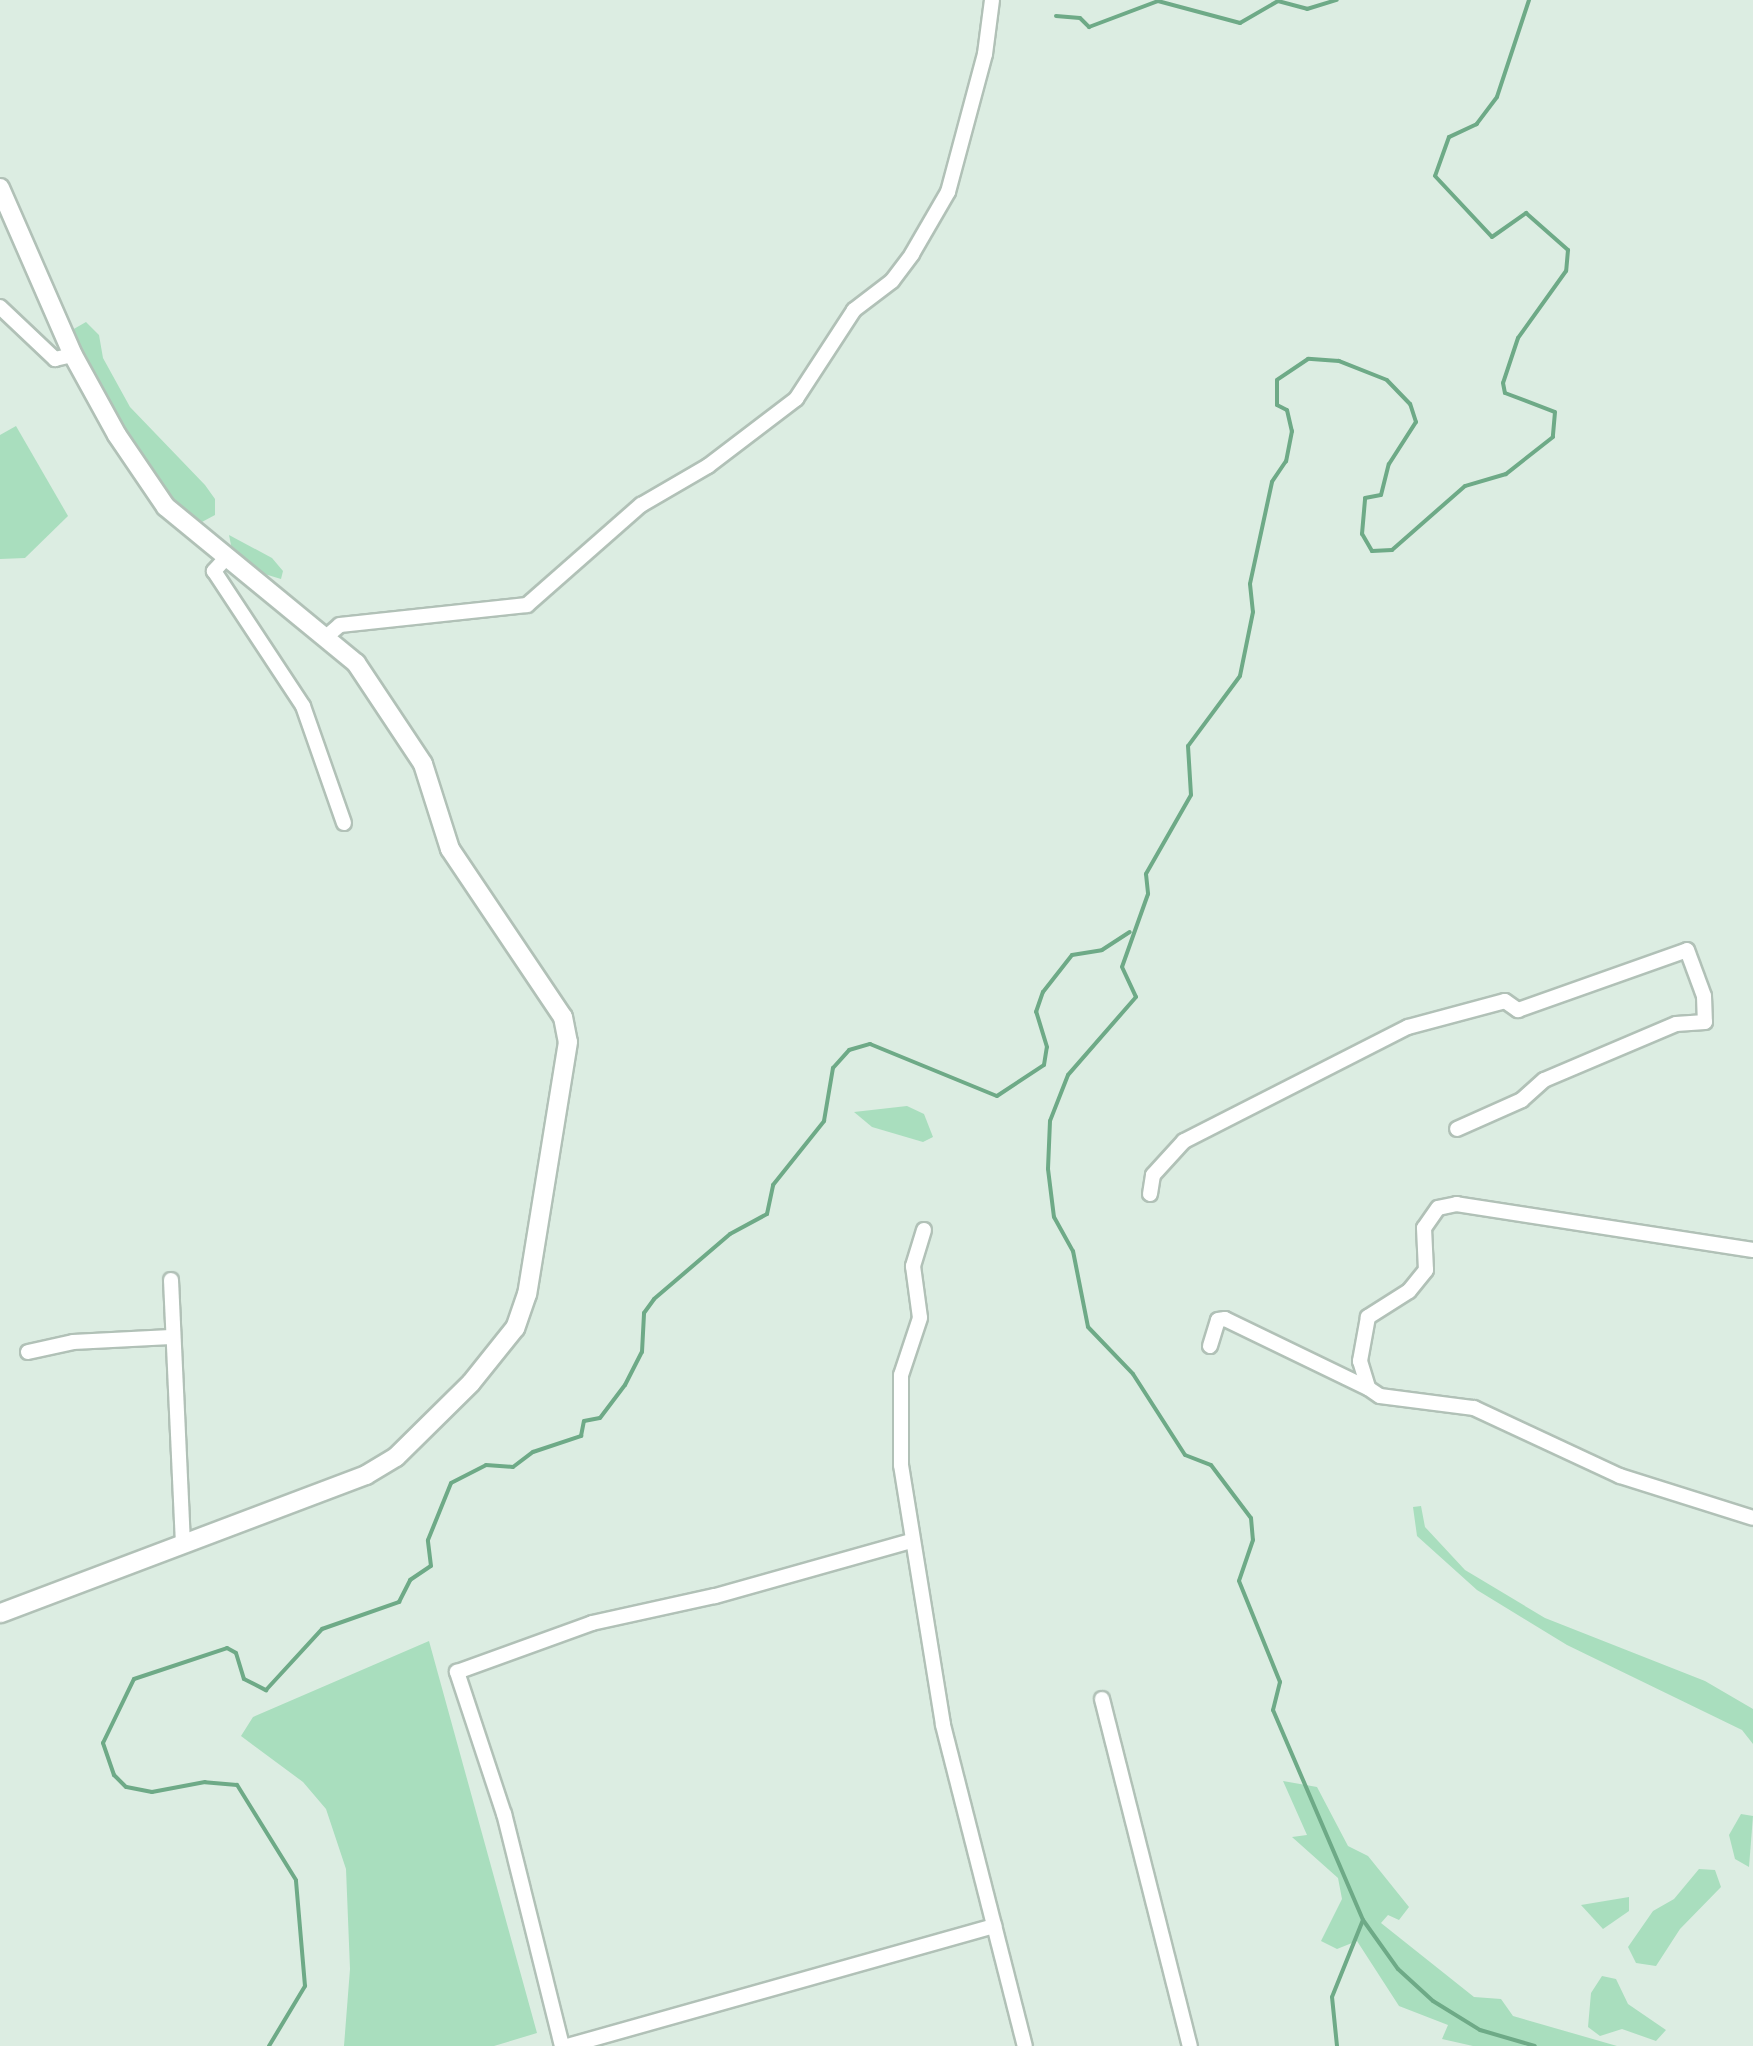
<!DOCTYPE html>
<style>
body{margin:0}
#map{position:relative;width:1753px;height:2046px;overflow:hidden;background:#dcede2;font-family:Lato,sans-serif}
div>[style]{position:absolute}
.green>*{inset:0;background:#a9debe}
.stream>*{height:4px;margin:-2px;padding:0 2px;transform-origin:2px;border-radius:2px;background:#6eaa87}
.roads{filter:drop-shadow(2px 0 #b1c1b7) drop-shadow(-2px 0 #b1c1b7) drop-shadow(0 2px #b1c1b7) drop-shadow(0 -2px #b1c1b7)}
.minor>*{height:14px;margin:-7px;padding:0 7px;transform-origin:7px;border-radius:7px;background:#fff}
.tertiary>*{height:18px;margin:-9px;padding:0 9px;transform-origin:9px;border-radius:9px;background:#fff}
span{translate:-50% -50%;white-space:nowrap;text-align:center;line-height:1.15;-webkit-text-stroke:8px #e9faef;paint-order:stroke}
</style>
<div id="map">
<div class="green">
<i style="clip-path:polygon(86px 322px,99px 335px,103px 358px,130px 407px,205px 485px,215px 499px,215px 515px,200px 523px,176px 510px,100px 393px,72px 330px)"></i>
<i style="clip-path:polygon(16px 426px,68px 516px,25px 558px,0 559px,0 435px)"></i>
<i style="clip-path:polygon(229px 535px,272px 558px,283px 571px,281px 579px,258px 572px,232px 550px)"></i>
<i style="clip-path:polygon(907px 1106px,924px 1114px,933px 1137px,923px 1142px,872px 1127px,854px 1112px)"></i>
<i style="clip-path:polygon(1421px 1506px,1425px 1527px,1465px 1570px,1545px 1618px,1705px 1681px,1753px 1709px,1753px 1744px,1742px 1730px,1567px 1645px,1477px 1590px,1417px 1536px,1413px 1507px)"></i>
<i style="clip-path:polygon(429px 1641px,537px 2033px,494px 2046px,344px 2046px,350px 1969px,346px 1869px,326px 1809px,303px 1782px,241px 1736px,253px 1717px)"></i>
<i style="clip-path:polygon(1283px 1781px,1317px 1787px,1348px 1846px,1368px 1856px,1409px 1907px,1399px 1920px,1388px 1915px,1381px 1923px,1474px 1997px,1501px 1999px,1513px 2016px,1617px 2046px,1473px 2046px,1442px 2039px,1448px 2025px,1399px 2006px,1357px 1941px,1337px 1949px,1321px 1941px,1342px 1899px,1338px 1878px,1292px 1837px,1307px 1835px)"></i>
<i style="clip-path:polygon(1741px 1814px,1753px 1816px,1749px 1867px,1735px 1859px,1729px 1835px)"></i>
<i style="clip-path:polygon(1699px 1869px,1715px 1870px,1721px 1887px,1680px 1929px,1656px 1966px,1636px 1963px,1628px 1947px,1653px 1911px,1674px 1899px)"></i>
<i style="clip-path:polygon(1629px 1897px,1629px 1911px,1603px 1929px,1581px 1905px)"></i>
<i style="clip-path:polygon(1602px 1976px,1616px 1979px,1628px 2004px,1666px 2030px,1656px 2041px,1622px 2029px,1600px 2036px,1588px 2027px,1591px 1993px)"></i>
</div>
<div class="stream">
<i style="left:1529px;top:0;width:102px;rotate:108.3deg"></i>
<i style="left:1497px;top:97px;width:34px;rotate:127deg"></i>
<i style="left:1477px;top:124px;width:31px;rotate:155deg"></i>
<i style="left:1449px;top:137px;width:41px;rotate:109.7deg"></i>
<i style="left:1435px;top:176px;width:83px;rotate:46.9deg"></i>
<i style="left:1492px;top:237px;width:42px;rotate:-35.2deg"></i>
<i style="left:1526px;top:213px;width:56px;rotate:41.4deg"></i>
<i style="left:1568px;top:250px;width:21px;rotate:95deg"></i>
<i style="left:1566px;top:271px;width:82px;rotate:125.6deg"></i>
<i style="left:1518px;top:338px;width:47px;rotate:108.4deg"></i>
<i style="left:1503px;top:383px;width:10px;rotate:79deg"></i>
<i style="left:1505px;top:393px;width:53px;rotate:20.8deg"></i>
<i style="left:1555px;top:412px;width:25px;rotate:95deg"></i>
<i style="left:1553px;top:437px;width:60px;rotate:141.8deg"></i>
<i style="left:1506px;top:474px;width:43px;rotate:163.7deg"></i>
<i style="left:1465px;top:486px;width:97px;rotate:138.8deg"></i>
<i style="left:1392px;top:550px;width:20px;rotate:177deg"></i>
<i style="left:1372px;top:551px;width:20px;rotate:-120deg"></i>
<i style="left:1362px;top:534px;width:36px;rotate:-85deg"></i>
<i style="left:1365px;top:498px;width:16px;rotate:-11deg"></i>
<i style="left:1381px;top:495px;width:32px;rotate:-76deg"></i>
<i style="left:1389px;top:464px;width:50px;rotate:-57.3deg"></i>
<i style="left:1416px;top:422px;width:19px;rotate:-108deg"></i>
<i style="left:1410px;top:404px;width:33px;rotate:-134deg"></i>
<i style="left:1387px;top:380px;width:52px;rotate:-158.4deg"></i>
<i style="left:1339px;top:361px;width:31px;rotate:-176deg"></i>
<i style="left:1308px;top:359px;width:37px;rotate:146deg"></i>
<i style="left:1277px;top:380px;width:25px;rotate:90deg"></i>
<i style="left:1277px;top:405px;width:11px;rotate:27deg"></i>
<i style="left:1287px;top:410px;width:22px;rotate:77deg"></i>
<i style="left:1292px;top:431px;width:31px;rotate:101deg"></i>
<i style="left:1286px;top:461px;width:25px;rotate:124deg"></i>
<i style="left:1272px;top:482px;width:104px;rotate:102.2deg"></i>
<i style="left:1250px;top:584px;width:28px;rotate:84deg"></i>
<i style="left:1253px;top:612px;width:65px;rotate:101.5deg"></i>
<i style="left:1240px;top:676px;width:87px;rotate:126.6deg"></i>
<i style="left:1188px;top:746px;width:49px;rotate:86.5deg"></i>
<i style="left:1191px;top:795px;width:91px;rotate:119.7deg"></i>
<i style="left:1146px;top:874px;width:20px;rotate:84deg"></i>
<i style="left:1148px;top:894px;width:77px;rotate:109.6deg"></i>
<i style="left:1122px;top:967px;width:33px;rotate:65deg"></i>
<i style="left:1136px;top:997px;width:103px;rotate:131.1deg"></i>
<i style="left:1068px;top:1075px;width:49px;rotate:111.4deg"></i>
<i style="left:1050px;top:1121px;width:48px;rotate:92.4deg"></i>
<i style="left:1048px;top:1169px;width:48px;rotate:82.9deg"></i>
<i style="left:1054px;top:1217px;width:39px;rotate:61deg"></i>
<i style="left:1073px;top:1251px;width:77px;rotate:78.8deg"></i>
<i style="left:1088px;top:1327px;width:65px;rotate:46.2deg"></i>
<i style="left:1133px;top:1374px;width:96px;rotate:57.3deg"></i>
<i style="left:1185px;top:1455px;width:28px;rotate:21deg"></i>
<i style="left:1211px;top:1465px;width:66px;rotate:53deg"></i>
<i style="left:1251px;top:1518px;width:22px;rotate:85deg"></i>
<i style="left:1253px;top:1540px;width:43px;rotate:108.9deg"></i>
<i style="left:1239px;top:1581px;width:109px;rotate:67.9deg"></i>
<i style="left:1280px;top:1682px;width:29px;rotate:104deg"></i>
<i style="left:1273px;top:1710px;width:228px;rotate:66.8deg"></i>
<i style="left:1363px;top:1920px;width:60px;rotate:54.5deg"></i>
<i style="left:1398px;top:1969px;width:47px;rotate:42.4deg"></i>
<i style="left:1433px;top:2001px;width:55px;rotate:31.7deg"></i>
<i style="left:1480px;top:2030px;width:57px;rotate:16.2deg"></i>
<i style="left:1056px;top:16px;width:24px;rotate:5deg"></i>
<i style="left:1080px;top:18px;width:13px;rotate:45deg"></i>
<i style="left:1089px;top:27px;width:74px;rotate:-20.6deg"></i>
<i style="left:1158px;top:1px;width:85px;rotate:15deg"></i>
<i style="left:1240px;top:23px;width:44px;rotate:-30.1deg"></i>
<i style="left:1278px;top:1px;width:30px;rotate:15deg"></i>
<i style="left:1307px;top:9px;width:31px;rotate:-17deg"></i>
<i style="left:269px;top:2046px;width:70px;rotate:-59deg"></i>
<i style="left:305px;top:1986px;width:106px;rotate:-94.9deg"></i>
<i style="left:296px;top:1880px;width:112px;rotate:-121.8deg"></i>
<i style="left:237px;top:1785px;width:32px;rotate:-175deg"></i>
<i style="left:205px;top:1782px;width:54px;rotate:169.3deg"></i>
<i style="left:152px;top:1792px;width:26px;rotate:-169deg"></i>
<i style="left:126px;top:1787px;width:17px;rotate:-135deg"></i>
<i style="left:114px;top:1775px;width:34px;rotate:-109deg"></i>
<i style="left:103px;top:1743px;width:71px;rotate:-64.2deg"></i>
<i style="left:134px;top:1679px;width:98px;rotate:-18.4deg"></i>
<i style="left:227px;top:1648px;width:10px;rotate:29deg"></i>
<i style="left:236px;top:1653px;width:27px;rotate:73deg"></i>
<i style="left:244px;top:1679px;width:25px;rotate:27deg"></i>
<i style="left:266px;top:1690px;width:83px;rotate:-47.4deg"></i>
<i style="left:322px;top:1629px;width:82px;rotate:-19.3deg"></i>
<i style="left:399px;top:1602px;width:25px;rotate:-63deg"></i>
<i style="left:410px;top:1580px;width:25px;rotate:-34deg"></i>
<i style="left:431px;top:1566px;width:26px;rotate:-97deg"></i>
<i style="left:428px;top:1540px;width:61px;rotate:-68deg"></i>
<i style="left:451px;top:1483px;width:39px;rotate:-27deg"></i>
<i style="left:486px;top:1465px;width:27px;rotate:4deg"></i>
<i style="left:513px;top:1467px;width:25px;rotate:-37deg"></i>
<i style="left:533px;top:1452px;width:51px;rotate:-18.4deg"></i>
<i style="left:581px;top:1436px;width:15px;rotate:-79deg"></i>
<i style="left:584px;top:1421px;width:16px;rotate:-11deg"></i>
<i style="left:600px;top:1418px;width:41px;rotate:-52.9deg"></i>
<i style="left:625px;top:1385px;width:37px;rotate:-63deg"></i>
<i style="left:642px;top:1352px;width:39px;rotate:-87deg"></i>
<i style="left:644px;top:1313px;width:17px;rotate:-54deg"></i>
<i style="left:654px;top:1299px;width:100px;rotate:-40.5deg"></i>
<i style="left:730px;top:1234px;width:42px;rotate:-28.4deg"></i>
<i style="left:767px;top:1214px;width:30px;rotate:-78deg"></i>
<i style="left:773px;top:1185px;width:82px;rotate:-51.4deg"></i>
<i style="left:824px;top:1121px;width:54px;rotate:-80.4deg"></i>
<i style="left:833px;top:1068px;width:24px;rotate:-48deg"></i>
<i style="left:849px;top:1050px;width:22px;rotate:-16deg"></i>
<i style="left:870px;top:1044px;width:137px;rotate:22.3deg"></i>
<i style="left:997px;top:1096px;width:56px;rotate:-33.4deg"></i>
<i style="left:1044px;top:1065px;width:18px;rotate:-81deg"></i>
<i style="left:1047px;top:1047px;width:37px;rotate:-107deg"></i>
<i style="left:1036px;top:1012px;width:21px;rotate:-71deg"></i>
<i style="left:1043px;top:992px;width:47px;rotate:-51.9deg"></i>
<i style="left:1072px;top:955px;width:30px;rotate:-9deg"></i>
<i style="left:1102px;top:950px;width:33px;rotate:-33deg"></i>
<i style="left:1337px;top:2046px;width:49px;rotate:-95.8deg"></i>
<i style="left:1332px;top:1997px;width:83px;rotate:-68.1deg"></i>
</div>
<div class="roads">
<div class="minor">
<i style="left:0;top:307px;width:76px;rotate:43.4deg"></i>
<i style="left:55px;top:359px;width:18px;rotate:-13deg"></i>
<i style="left:226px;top:558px;width:18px;rotate:133deg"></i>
<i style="left:214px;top:571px;width:162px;rotate:56.6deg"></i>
<i style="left:303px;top:706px;width:124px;rotate:70.7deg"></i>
<i style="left:326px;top:637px;width:18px;rotate:-41deg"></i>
<i style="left:340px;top:625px;width:188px;rotate:-6.1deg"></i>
<i style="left:527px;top:605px;width:152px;rotate:-41.3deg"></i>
<i style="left:641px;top:505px;width:78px;rotate:-30.2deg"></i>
<i style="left:708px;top:466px;width:111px;rotate:-37.3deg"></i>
<i style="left:796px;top:399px;width:106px;rotate:-56.9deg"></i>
<i style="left:854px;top:310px;width:48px;rotate:-37.3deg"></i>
<i style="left:892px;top:281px;width:34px;rotate:-53deg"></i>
<i style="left:912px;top:254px;width:72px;rotate:-59.9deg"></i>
<i style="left:948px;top:192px;width:143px;rotate:-75deg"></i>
<i style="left:985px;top:54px;width:54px;rotate:-82.6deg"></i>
<i style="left:1150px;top:1194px;width:19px;rotate:-81deg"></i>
<i style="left:1153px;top:1175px;width:46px;rotate:-47.6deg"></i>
<i style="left:1184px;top:1141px;width:251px;rotate:-27deg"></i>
<i style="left:1408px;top:1027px;width:100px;rotate:-15deg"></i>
<i style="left:1505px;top:1001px;width:16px;rotate:35deg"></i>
<i style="left:1518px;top:1010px;width:179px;rotate:-19.5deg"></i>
<i style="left:1687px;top:950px;width:49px;rotate:69.7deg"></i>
<i style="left:1704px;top:996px;width:26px;rotate:88deg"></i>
<i style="left:1705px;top:1022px;width:29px;rotate:176deg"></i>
<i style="left:1676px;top:1024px;width:143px;rotate:157deg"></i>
<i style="left:1544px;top:1080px;width:30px;rotate:138deg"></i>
<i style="left:1522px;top:1100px;width:71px;rotate:156deg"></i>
<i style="left:924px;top:1230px;width:38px;rotate:107deg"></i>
<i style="left:913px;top:1266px;width:52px;rotate:82.3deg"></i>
<i style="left:920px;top:1318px;width:60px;rotate:108.4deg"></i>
<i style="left:901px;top:1375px;width:90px;rotate:90deg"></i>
<i style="left:901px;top:1465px;width:263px;rotate:80.8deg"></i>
<i style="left:943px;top:1725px;width:331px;rotate:75.7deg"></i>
<i style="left:1753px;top:1250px;width:300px;rotate:-171.2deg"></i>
<i style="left:1457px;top:1204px;width:19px;rotate:168deg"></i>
<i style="left:1438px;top:1208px;width:24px;rotate:125deg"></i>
<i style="left:1424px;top:1228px;width:42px;rotate:87.3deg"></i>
<i style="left:1426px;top:1270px;width:27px;rotate:129deg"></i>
<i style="left:1409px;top:1291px;width:49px;rotate:147.6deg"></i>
<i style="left:1368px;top:1317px;width:45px;rotate:100.3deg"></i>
<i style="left:1360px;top:1361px;width:28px;rotate:73deg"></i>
<i style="left:1368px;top:1388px;width:14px;rotate:34deg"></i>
<i style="left:1380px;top:1396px;width:95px;rotate:7.3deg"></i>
<i style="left:1474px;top:1408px;width:161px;rotate:25deg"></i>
<i style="left:1620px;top:1476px;width:139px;rotate:17.5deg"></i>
<i style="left:171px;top:1280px;width:264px;rotate:87.4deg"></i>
<i style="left:1210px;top:1346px;width:27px;rotate:-73deg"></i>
<i style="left:1218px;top:1320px;width:7px;rotate:-8deg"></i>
<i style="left:1225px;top:1319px;width:159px;rotate:25.8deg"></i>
<i style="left:28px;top:1352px;width:46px;rotate:-12.5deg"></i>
<i style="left:73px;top:1342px;width:98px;rotate:-2.9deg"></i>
<i style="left:1102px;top:1699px;width:358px;rotate:75.8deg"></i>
<i style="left:562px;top:2046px;width:239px;rotate:-104deg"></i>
<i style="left:504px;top:1814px;width:150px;rotate:-108.3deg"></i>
<i style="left:457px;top:1672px;width:144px;rotate:-19.9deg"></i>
<i style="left:592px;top:1623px;width:126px;rotate:-12.4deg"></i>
<i style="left:715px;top:1596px;width:204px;rotate:-15.7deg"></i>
<i style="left:567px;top:2046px;width:444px;rotate:-15.7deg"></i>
</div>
<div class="tertiary">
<i style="left:0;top:188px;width:182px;rotate:66.4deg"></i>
<i style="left:73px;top:355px;width:91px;rotate:61.2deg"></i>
<i style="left:117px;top:435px;width:87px;rotate:55.8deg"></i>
<i style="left:166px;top:507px;width:246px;rotate:39.4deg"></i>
<i style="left:356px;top:663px;width:121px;rotate:56.4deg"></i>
<i style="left:423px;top:764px;width:89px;rotate:72.4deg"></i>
<i style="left:450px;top:849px;width:202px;rotate:56.1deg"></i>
<i style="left:563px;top:1017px;width:25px;rotate:79deg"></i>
<i style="left:568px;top:1042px;width:255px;rotate:99.2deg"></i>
<i style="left:527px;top:1294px;width:36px;rotate:109deg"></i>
<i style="left:515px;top:1328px;width:70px;rotate:128.7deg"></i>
<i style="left:471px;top:1383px;width:105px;rotate:135.4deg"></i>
<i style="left:396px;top:1457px;width:35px;rotate:149deg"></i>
<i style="left:366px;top:1475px;width:391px;rotate:159.3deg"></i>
</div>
</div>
</div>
